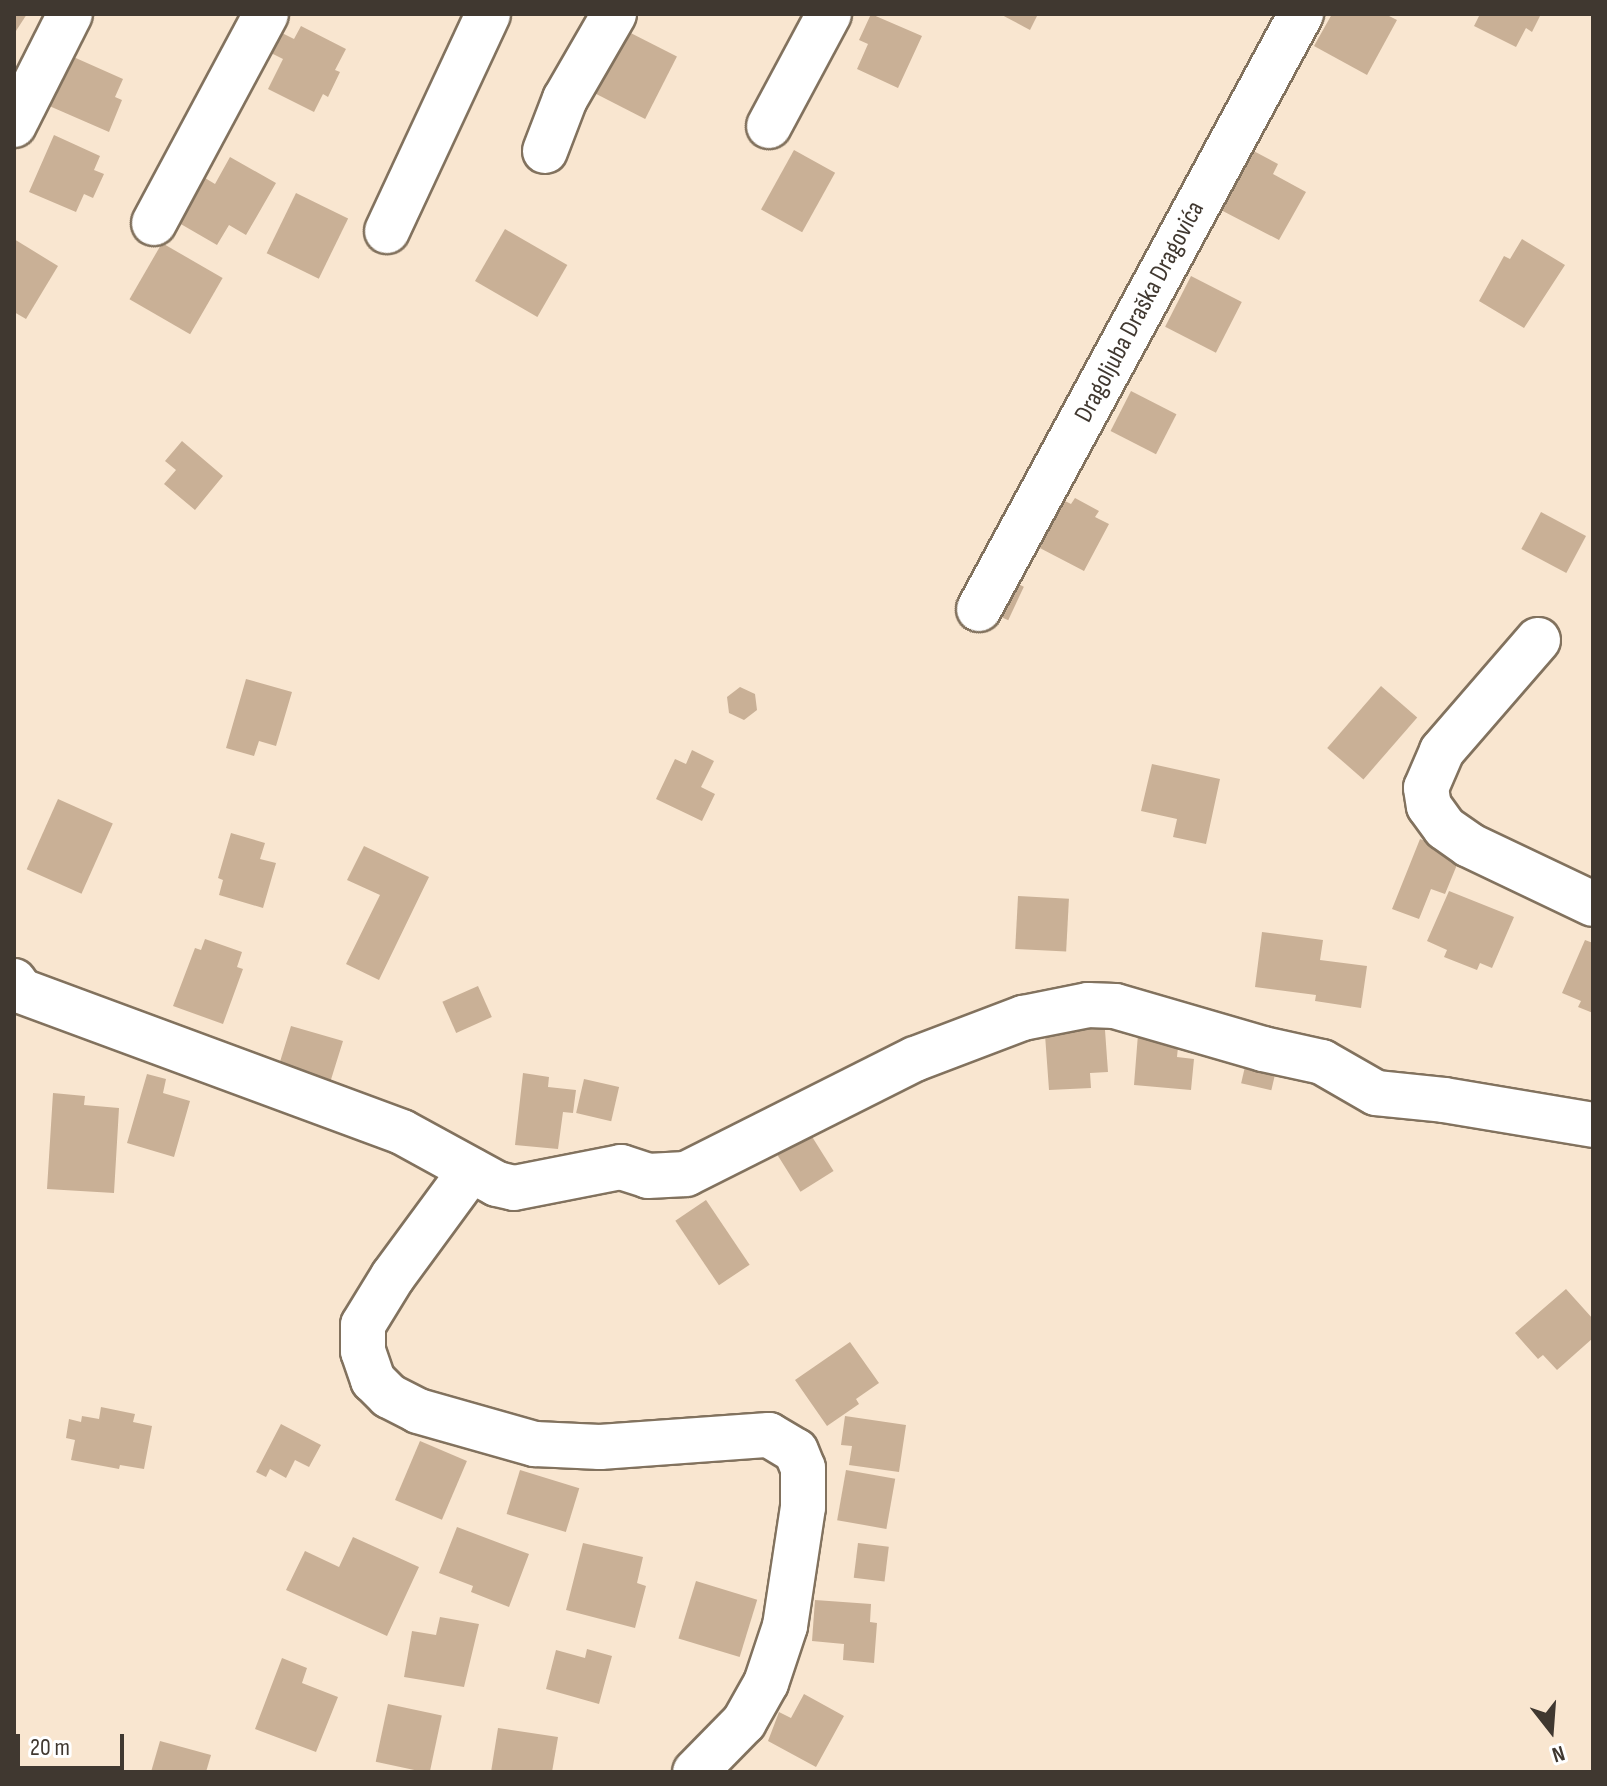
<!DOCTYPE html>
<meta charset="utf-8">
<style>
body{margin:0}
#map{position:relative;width:1607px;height:1786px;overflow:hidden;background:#f9e6d0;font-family:"Sofia Sans Condensed",sans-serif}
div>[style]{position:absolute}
.building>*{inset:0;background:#c9b096;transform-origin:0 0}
.roads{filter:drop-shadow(2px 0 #82725e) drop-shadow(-2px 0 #82725e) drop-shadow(0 2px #82725e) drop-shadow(0 -2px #82725e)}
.minor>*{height:44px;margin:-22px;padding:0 22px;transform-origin:22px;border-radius:22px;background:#fff}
span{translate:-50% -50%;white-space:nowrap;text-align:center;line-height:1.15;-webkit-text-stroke:8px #fff;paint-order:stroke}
.street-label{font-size:26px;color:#403830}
.frame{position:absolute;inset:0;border:16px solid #403830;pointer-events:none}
.north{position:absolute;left:1511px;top:1690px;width:80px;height:80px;-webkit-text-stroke:6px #fff;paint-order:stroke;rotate:163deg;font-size:22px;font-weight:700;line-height:32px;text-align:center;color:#403830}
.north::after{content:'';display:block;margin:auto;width:28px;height:36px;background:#403830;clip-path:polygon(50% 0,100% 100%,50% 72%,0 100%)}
.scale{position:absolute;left:16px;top:1734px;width:108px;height:36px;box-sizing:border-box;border:4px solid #403830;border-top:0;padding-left:10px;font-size:24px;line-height:28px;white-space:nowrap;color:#403830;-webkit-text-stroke:6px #fff;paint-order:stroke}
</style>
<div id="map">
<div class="building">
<i style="clip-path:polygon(14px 14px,27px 14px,14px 34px)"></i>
<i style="clip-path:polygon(871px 14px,922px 36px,898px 88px,857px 69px,868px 44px,859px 40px)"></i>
<i style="clip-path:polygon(1000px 14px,1038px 14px,1030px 30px)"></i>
<i style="clip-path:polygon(1332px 14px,1385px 14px,1397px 20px,1367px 75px,1314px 46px)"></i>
<i style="clip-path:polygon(1480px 14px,1541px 14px,1532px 32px,1526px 28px,1516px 47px,1474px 26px)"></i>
<i style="left:611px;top:23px;width:74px;height:70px;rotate:27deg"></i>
<i style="clip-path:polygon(301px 26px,346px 49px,335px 70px,340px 72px,328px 97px,323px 94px,314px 112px,268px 89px,283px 59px,267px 51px,278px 31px,294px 39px)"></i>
<i style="clip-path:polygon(69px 55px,123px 79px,115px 97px,122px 100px,109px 132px,47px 105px)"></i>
<i style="clip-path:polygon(54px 135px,100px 156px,94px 170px,104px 174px,93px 198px,84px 194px,76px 212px,29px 192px)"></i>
<i style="clip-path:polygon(1248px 148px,1278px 164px,1273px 174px,1306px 192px,1279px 240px,1217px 208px)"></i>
<i style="left:794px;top:150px;width:47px;height:68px;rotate:29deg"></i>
<i style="clip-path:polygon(230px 157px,276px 183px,246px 235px,229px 225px,217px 245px,179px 223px,205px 178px,215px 184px)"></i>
<i style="left:296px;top:193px;width:58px;height:67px;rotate:26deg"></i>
<i style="left:505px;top:229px;width:72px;height:60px;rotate:30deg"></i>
<i style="clip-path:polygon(14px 239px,58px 266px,26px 319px,14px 312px)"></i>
<i style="clip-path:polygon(1522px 239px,1565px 265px,1524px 328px,1479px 301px,1504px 256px,1510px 259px)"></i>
<i style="left:162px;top:243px;width:70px;height:65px;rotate:30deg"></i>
<i style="left:1191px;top:276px;width:57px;height:57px;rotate:27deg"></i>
<i style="left:1131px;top:391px;width:51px;height:45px;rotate:27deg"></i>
<i style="clip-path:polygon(182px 441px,223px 476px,195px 510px,164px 484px,176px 470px,165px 461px)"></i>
<i style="clip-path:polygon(1075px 498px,1099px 511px,1095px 517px,1109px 524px,1084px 571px,1036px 546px,1061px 499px,1071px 504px)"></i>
<i style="left:1541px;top:512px;width:51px;height:42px;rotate:28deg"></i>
<i style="left:1003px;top:577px;width:23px;height:37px;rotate:25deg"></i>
<i style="clip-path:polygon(246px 679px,292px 692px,276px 746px,259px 741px,254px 756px,226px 748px)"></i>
<i style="left:1381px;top:686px;width:48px;height:82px;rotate:41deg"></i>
<i style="clip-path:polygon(740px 687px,755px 694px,757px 710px,744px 720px,729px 713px,727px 697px)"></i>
<i style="clip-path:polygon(692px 750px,714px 761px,701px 787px,715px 794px,702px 821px,656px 799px,675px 759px,686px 764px)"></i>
<i style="clip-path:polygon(1152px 764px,1220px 779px,1206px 844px,1173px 837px,1177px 819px,1141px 811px)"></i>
<i style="left:58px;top:799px;width:60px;height:77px;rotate:24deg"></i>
<i style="clip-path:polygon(231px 833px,265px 843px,260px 859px,276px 863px,263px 908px,219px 895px,223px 880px,218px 878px)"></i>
<i style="clip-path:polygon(1420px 839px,1461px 855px,1445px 894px,1431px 889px,1419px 919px,1392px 909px)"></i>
<i style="clip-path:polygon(364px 846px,429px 877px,379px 980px,346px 964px,380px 895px,347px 880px)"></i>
<i style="clip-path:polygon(1449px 891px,1514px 917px,1492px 968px,1480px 963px,1477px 970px,1444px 957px,1447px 950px,1427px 941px)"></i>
<i style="left:1018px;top:896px;width:51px;height:53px;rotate:3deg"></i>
<i style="clip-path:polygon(1262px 932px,1323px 940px,1320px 960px,1367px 966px,1361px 1008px,1315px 1001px,1316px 995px,1255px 987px)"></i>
<i style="clip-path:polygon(205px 939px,242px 952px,237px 967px,243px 969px,223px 1024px,173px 1006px,195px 948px,201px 950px)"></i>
<i style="clip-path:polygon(1585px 940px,1593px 943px,1593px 1013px,1578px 1007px,1581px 1001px,1562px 993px)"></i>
<i style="left:478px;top:986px;width:34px;height:39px;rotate:66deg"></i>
<i style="clip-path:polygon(1104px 1016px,1108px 1072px,1090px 1073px,1091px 1088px,1049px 1090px,1044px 1021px)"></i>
<i style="clip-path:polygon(291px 1026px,343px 1041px,329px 1086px,304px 1079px,306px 1073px,279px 1065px)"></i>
<i style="clip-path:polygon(1138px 1034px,1179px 1037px,1177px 1057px,1194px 1059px,1191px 1090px,1134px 1085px)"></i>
<i style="left:1247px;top:1058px;width:31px;height:26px;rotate:13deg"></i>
<i style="clip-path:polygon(523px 1073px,549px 1077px,548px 1087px,576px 1090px,573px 1113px,563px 1112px,558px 1149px,515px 1145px)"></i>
<i style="clip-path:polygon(147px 1074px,166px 1079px,163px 1093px,190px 1101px,174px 1157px,127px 1143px)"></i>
<i style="left:584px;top:1079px;width:36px;height:35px;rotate:13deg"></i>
<i style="clip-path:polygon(53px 1093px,85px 1096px,84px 1105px,119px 1108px,114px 1193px,47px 1189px)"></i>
<i style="left:806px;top:1127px;width:52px;height:39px;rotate:58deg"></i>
<i style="left:706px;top:1200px;width:78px;height:37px;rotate:56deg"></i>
<i style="clip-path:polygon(1566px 1289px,1593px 1319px,1593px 1338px,1557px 1370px,1543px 1355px,1538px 1359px,1515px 1333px)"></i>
<i style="clip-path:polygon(850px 1342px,879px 1383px,856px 1399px,859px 1404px,827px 1426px,795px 1380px)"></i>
<i style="clip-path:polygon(101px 1407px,135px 1414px,133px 1422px,152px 1426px,144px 1469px,120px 1465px,119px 1469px,71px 1460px,75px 1440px,66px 1438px,69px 1419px,81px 1422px,82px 1416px,99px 1419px)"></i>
<i style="clip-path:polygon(845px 1416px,906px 1425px,899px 1472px,849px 1465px,852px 1446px,841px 1445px)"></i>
<i style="clip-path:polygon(281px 1424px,321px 1445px,309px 1467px,295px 1460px,286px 1478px,270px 1469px,266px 1477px,256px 1472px)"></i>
<i style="left:420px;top:1441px;width:51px;height:64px;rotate:23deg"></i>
<i style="left:520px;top:1470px;width:62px;height:46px;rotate:17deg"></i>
<i style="left:846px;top:1470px;width:50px;height:51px;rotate:10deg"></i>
<i style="clip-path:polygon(457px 1527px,529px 1554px,509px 1607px,471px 1592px,473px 1586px,439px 1573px)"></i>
<i style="clip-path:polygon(353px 1537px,419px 1567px,387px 1636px,286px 1590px,305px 1551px,339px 1567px)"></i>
<i style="clip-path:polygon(583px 1543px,643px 1557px,637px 1583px,646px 1586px,635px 1628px,566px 1610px)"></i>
<i style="left:858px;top:1543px;width:31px;height:35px;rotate:7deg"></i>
<i style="left:696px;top:1581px;width:64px;height:60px;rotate:17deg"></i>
<i style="clip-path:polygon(815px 1600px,871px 1604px,870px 1622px,877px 1623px,874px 1663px,843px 1660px,844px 1644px,812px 1641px)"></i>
<i style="clip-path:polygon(440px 1617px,479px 1624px,464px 1687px,404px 1677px,412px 1631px,436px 1635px)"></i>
<i style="clip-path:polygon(587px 1649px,612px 1656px,599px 1704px,546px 1689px,556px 1650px,585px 1658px)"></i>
<i style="clip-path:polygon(282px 1658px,307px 1668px,302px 1683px,338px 1697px,316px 1752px,255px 1729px)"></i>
<i style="clip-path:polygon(804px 1694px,844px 1716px,816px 1767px,768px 1741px,779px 1712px,791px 1718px)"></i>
<i style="left:388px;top:1704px;width:55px;height:59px;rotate:12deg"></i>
<i style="clip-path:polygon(498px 1728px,558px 1737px,552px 1772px,491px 1772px)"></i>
<i style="clip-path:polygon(160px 1741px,211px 1755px,206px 1772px,151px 1772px)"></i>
</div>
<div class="roads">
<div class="minor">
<i style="left:14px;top:125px;width:124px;rotate:-63.2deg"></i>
<i style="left:769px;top:126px;width:127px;rotate:-61.8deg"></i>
<i style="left:545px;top:151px;width:56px;rotate:-69deg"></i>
<i style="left:565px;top:99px;width:98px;rotate:-60deg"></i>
<i style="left:154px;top:223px;width:237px;rotate:-61.8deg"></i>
<i style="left:387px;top:231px;width:239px;rotate:-65deg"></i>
<i style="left:979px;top:609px;width:677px;rotate:-61.58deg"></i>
<i style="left:1538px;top:640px;width:147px;rotate:130.9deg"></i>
<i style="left:1442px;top:751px;width:40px;rotate:113.4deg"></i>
<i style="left:1426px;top:788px;width:18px;rotate:81deg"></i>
<i style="left:1429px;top:806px;width:27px;rotate:54deg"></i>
<i style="left:1445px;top:828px;width:29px;rotate:35deg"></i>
<i style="left:1469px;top:845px;width:137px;rotate:25.4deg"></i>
<i style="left:14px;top:981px;width:12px;rotate:55deg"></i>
<i style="left:21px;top:991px;width:406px;rotate:20.3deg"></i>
<i style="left:402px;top:1132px;width:108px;rotate:28.7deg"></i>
<i style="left:497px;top:1184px;width:17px;rotate:13deg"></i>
<i style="left:514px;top:1188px;width:109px;rotate:-11.1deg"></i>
<i style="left:621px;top:1167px;width:28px;rotate:18deg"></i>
<i style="left:648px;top:1176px;width:38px;rotate:-3deg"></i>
<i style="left:686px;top:1174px;width:256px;rotate:-26.7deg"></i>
<i style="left:915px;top:1059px;width:116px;rotate:-20.8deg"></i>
<i style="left:1023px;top:1018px;width:66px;rotate:-11.3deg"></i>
<i style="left:1088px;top:1005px;width:27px;rotate:2deg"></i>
<i style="left:1115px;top:1006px;width:154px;rotate:16.2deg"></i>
<i style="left:1263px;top:1049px;width:60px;rotate:12.4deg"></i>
<i style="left:1322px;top:1062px;width:62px;rotate:29.9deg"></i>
<i style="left:1376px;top:1093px;width:68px;rotate:5.9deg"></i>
<i style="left:1444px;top:1100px;width:151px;rotate:9.5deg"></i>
<i style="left:471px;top:1170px;width:132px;rotate:126.3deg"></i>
<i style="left:393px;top:1276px;width:57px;rotate:121.5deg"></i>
<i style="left:363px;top:1325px;width:26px;rotate:90deg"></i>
<i style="left:363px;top:1351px;width:31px;rotate:71deg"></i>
<i style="left:373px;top:1380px;width:23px;rotate:45deg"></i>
<i style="left:389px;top:1396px;width:33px;rotate:27deg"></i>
<i style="left:418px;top:1411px;width:122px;rotate:15.8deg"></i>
<i style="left:535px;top:1444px;width:65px;rotate:2.6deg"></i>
<i style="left:600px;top:1447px;width:169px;rotate:-4.1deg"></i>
<i style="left:769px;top:1435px;width:31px;rotate:31deg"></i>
<i style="left:796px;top:1451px;width:18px;rotate:68deg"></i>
<i style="left:803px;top:1468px;width:39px;rotate:90deg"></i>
<i style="left:803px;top:1507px;width:120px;rotate:98.6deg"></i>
<i style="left:785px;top:1626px;width:60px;rotate:108.4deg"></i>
<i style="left:766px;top:1683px;width:45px;rotate:119.4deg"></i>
<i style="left:744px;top:1722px;width:70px;rotate:134.4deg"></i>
</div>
</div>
<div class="street-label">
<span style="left:1140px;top:312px;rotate:-62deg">Dragoljuba Draška Dragovića</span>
</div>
<div class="frame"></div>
<div class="north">N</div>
<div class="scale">20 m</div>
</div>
